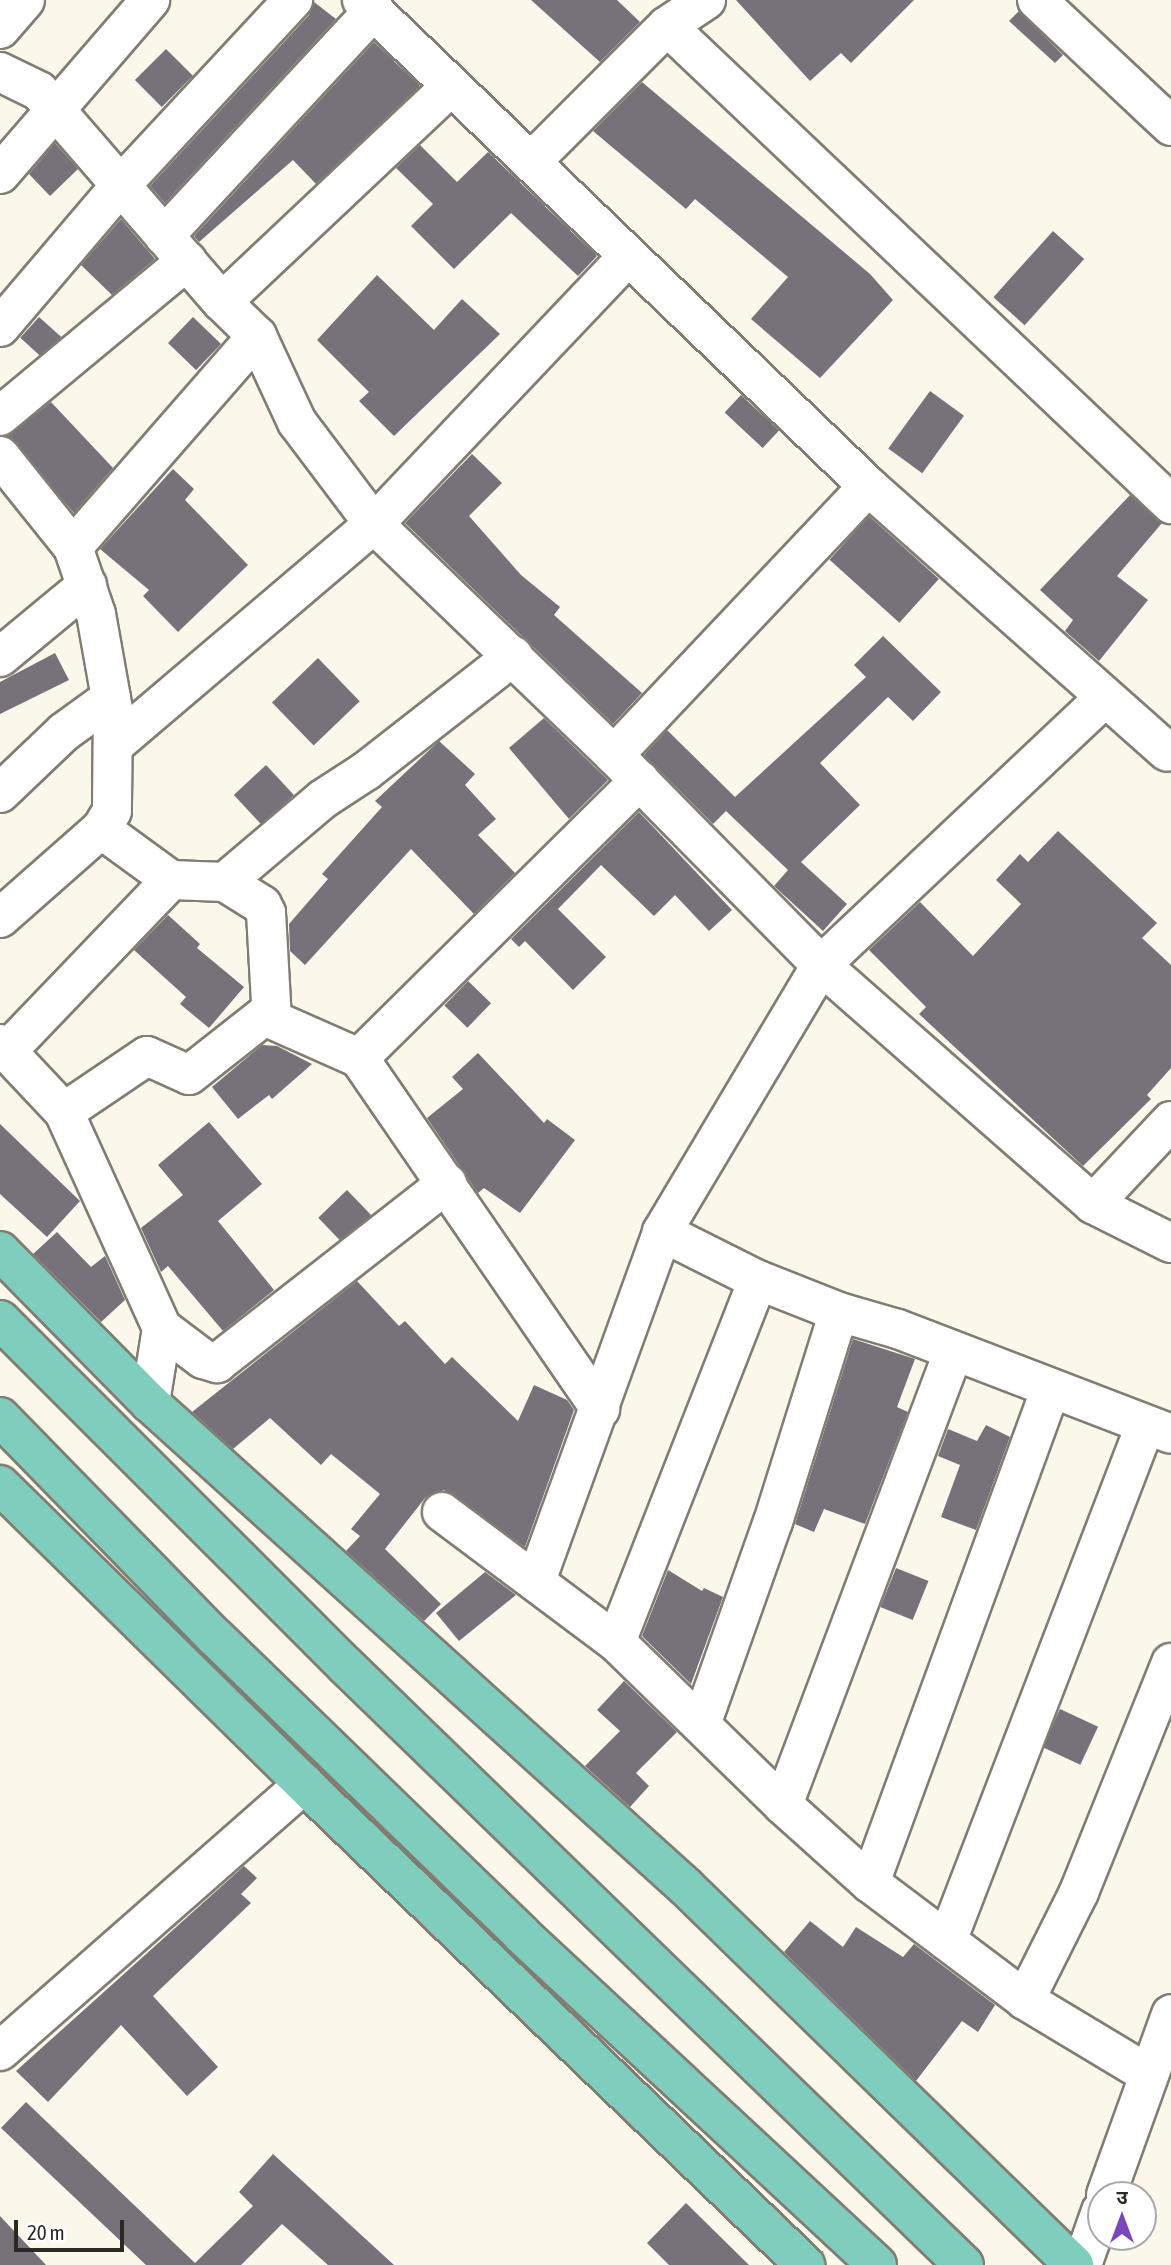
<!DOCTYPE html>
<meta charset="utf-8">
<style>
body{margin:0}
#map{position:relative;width:1171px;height:2265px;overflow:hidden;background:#fbf7eb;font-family:"Asap Condensed","Noto Sans Devanagari",sans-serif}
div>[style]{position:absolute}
.building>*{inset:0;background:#77717a;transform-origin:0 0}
.roads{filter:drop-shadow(2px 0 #817d73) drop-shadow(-2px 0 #817d73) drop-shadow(0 2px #817d73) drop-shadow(0 -2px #817d73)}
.street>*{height:38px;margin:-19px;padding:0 19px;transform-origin:19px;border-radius:19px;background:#fff}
.primary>*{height:38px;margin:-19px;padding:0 19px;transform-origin:19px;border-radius:19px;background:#7fcdbc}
span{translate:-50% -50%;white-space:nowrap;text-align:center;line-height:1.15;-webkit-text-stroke:6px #fff;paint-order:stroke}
.north{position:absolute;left:1087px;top:2181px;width:70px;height:70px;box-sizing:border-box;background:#fff;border:2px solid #aaa9a7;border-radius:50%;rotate:0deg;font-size:19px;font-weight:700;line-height:28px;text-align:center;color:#2a2924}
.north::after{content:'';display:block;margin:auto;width:24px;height:32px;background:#7946be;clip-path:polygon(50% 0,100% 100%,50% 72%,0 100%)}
.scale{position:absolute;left:14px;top:2220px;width:110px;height:32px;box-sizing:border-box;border:4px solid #2a2924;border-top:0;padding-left:9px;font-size:21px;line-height:24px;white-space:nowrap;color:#2a2924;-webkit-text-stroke:5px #fff;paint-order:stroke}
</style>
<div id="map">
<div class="building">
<i style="clip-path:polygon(531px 0,617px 0,640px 22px,600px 62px)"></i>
<i style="clip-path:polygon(736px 0,914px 0,851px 63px,841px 53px,810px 81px)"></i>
<i style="clip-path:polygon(314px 2px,336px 19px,165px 203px,150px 186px,309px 15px)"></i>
<i style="clip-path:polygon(1019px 11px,1063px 55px,1055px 63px,1009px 21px)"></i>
<i style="clip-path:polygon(374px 42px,420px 86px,316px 184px,293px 160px,199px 242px,194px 236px)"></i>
<i style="left:166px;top:49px;width:38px;height:44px;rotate:45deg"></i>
<i style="clip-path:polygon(642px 82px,870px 274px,893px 300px,820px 378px,751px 319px,788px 277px,695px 199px,686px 209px,593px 131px)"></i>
<i style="clip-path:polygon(55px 143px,78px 169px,50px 196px,29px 174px)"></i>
<i style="clip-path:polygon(420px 145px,457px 182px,488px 152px,597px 256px,578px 276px,511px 213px,454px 269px,411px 226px,433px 204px,396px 168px)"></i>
<i style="clip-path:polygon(121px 219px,155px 259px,112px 295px,81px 265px)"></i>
<i style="left:1053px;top:231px;width:42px;height:89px;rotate:42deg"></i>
<i style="clip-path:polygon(377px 275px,434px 330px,462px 299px,500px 334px,394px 436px,359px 401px,369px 392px,317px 340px)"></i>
<i style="left:39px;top:317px;width:30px;height:28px;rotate:42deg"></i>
<i style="left:193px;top:317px;width:39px;height:36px;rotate:44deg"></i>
<i style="left:930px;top:391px;width:42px;height:71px;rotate:36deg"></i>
<i style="left:741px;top:395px;width:52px;height:24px;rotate:43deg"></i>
<i style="clip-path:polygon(51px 402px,113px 468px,74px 513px,8px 436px)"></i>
<i style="clip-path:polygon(472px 454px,502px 483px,469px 516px,521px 575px,560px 607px,554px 615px,642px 693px,613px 724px,405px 523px)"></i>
<i style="clip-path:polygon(173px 469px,194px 489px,185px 500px,248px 565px,178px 632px,143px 596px,149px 590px,100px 549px)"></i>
<i style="clip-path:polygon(1130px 495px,1162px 523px,1117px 576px,1148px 600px,1099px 661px,1065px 631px,1073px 620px,1040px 590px)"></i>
<i style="left:869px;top:516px;width:94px;height:59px;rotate:42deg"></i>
<i style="clip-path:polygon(883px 636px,941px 692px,913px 721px,888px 697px,820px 763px,860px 805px,801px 862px,847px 904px,823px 931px,774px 886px,788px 870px,726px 811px,713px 824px,644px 755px,667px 730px,735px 797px,866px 677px,854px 665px)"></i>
<i style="clip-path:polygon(55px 653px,69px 680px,0 714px,0 682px)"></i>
<i style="left:318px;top:658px;width:60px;height:64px;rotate:46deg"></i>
<i style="clip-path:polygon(544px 718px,608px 780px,569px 819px,509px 748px)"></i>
<i style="clip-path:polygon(439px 741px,475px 774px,465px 785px,496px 819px,478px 835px,515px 873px,474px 914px,411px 849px,305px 965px,290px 951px,289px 924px,328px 879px,322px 874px,382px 807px,375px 801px)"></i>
<i style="left:266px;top:765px;width:41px;height:44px;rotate:47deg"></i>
<i style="clip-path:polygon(639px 812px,732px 910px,709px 931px,675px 895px,654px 916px,601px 865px,558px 909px,606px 957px,573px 990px,525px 941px,519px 947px,511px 939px)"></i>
<i style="clip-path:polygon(1058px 831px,1157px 923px,1142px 938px,1171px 965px,1171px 1068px,1147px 1095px,1151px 1099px,1083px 1166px,919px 1014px,926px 1007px,869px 950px,920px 902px,973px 956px,1021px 904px,996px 880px,1020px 854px,1028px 862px)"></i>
<i style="clip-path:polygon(168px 915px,200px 944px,197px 948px,244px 987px,209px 1028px,180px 1004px,186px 997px,134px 950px)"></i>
<i style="left:468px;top:981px;width:32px;height:34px;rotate:44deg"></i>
<i style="clip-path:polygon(262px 1045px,277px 1046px,312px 1064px,272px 1099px,269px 1095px,238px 1119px,212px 1087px)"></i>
<i style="clip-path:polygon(478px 1053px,544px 1123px,547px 1119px,575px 1140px,520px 1213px,484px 1188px,478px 1193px,427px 1118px,463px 1089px,452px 1077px)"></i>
<i style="clip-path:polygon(209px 1122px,262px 1184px,218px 1221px,274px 1290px,223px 1331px,168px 1266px,161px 1272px,141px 1228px,183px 1195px,158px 1165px)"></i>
<i style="clip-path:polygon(0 1124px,80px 1201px,47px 1237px,0 1194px)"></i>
<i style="left:347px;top:1190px;width:35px;height:40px;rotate:46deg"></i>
<i style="clip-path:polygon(57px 1232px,91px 1267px,105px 1256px,125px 1300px,101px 1322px,33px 1254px)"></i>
<i style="clip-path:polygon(357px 1281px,399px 1326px,405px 1321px,445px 1364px,452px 1357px,518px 1421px,534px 1385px,567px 1400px,574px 1410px,525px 1547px,444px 1490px,425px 1498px,385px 1549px,441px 1604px,424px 1621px,346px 1551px,360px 1536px,351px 1529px,380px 1494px,331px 1454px,321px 1465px,270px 1418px,233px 1449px,192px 1412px)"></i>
<i style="clip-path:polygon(853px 1339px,915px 1359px,897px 1407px,908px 1412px,865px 1524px,824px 1509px,814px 1532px,795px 1524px)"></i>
<i style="clip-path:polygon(986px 1425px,1010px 1437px,976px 1530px,941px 1517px,960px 1465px,938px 1456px,948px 1429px,977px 1441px)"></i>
<i style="left:896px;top:1568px;width:35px;height:42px;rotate:22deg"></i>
<i style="clip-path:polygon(668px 1570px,702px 1591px,704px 1588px,723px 1597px,691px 1684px,642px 1636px)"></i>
<i style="clip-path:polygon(485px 1572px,516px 1595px,459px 1641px,436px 1613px)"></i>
<i style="clip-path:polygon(624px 1681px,677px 1732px,636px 1773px,649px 1786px,630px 1807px,585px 1766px,620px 1731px,597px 1710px)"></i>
<i style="left:1060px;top:1709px;width:42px;height:42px;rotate:25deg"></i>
<i style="clip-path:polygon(244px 1866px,257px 1878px,241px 1894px,251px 1903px,153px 1996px,218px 2067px,187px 2096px,121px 2025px,48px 2102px,16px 2071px)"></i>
<i style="clip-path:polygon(810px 1921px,843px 1947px,856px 1927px,903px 1957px,914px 1944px,995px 2005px,978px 2032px,962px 2021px,916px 2081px,784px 1952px)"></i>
<i style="clip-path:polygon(26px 2102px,195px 2263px,253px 2206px,239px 2192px,273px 2154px,394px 2265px,328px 2265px,282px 2224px,241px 2265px,146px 2265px,1px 2128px)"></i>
<i style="clip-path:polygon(686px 2203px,749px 2265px,669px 2265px,647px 2243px)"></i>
<i style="clip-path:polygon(0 2216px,46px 2265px,0 2265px)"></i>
</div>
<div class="roads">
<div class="street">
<i style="left:362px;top:0;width:702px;rotate:43.84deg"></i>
<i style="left:868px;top:486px;width:400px;rotate:41.6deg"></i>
<i style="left:1037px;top:0;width:184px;rotate:43.2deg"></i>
<i style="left:667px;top:26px;width:695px;rotate:43.48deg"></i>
<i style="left:0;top:29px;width:38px;rotate:-49deg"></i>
<i style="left:0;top:72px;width:43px;rotate:26deg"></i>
<i style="left:39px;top:91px;width:279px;rotate:49.1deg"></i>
<i style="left:222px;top:302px;width:49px;rotate:44.2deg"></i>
<i style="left:257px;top:336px;width:95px;rotate:65.1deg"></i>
<i style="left:297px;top:422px;width:128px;rotate:53deg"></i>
<i style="left:374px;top:524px;width:333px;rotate:43.9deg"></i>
<i style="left:614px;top:755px;width:295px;rotate:45.4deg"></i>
<i style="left:821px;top:965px;width:362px;rotate:41.3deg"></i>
<i style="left:1093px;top:1204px;width:87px;rotate:26.6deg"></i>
<i style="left:531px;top:162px;width:192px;rotate:-45deg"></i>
<i style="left:667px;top:26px;width:47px;rotate:-33.7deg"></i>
<i style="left:0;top:174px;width:230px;rotate:-49.2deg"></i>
<i style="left:164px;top:236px;width:309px;rotate:-47.1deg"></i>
<i style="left:222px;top:302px;width:315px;rotate:-43.3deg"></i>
<i style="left:0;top:327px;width:187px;rotate:-49.6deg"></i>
<i style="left:121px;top:185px;width:253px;rotate:-47.1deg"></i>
<i style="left:0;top:416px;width:243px;rotate:-39.7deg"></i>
<i style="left:0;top:456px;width:117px;rotate:51.3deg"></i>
<i style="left:73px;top:547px;width:71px;rotate:71.1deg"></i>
<i style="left:96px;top:614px;width:97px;rotate:79.9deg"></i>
<i style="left:113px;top:709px;width:102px;rotate:90.6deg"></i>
<i style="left:112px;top:811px;width:21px;rotate:121deg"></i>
<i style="left:101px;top:829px;width:87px;rotate:36.1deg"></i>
<i style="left:171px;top:880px;width:54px;rotate:2.1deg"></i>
<i style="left:225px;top:882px;width:44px;rotate:31.9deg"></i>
<i style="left:262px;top:905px;width:9px;rotate:63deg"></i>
<i style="left:266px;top:913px;width:106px;rotate:86.8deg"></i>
<i style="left:73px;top:547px;width:280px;rotate:-48.9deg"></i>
<i style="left:0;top:657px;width:113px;rotate:-39.6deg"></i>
<i style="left:114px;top:745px;width:341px;rotate:-40.4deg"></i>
<i style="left:374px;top:524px;width:368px;rotate:-46.5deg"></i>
<i style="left:614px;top:755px;width:370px;rotate:-46.6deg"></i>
<i style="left:0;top:793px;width:88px;rotate:-43.6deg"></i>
<i style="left:64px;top:732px;width:58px;rotate:-35.9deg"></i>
<i style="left:225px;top:882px;width:128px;rotate:-40.3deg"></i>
<i style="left:323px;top:799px;width:51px;rotate:-33.1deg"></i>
<i style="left:366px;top:771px;width:187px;rotate:-38deg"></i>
<i style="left:0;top:918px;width:135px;rotate:-41.4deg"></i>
<i style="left:0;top:1044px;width:93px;rotate:46.7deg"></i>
<i style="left:64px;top:1112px;width:100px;rotate:-34deg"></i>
<i style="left:147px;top:1056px;width:46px;rotate:24.3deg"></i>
<i style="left:189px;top:1075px;width:95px;rotate:-38.2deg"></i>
<i style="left:264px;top:1016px;width:104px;rotate:23.9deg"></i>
<i style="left:359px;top:1058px;width:426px;rotate:55.5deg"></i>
<i style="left:7px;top:1051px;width:237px;rotate:-46.2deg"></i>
<i style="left:359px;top:1058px;width:395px;rotate:-44.7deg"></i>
<i style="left:64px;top:1112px;width:237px;rotate:65.6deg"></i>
<i style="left:162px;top:1328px;width:76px;rotate:99.1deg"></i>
<i style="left:1093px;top:1204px;width:114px;rotate:-46.8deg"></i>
<i style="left:662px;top:1232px;width:107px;rotate:26.6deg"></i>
<i style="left:758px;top:1280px;width:87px;rotate:21.6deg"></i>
<i style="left:839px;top:1312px;width:61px;rotate:16.1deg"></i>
<i style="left:898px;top:1329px;width:292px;rotate:21deg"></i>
<i style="left:162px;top:1328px;width:51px;rotate:37.1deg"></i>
<i style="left:203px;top:1359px;width:15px;rotate:16deg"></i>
<i style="left:217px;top:1363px;width:292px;rotate:-38deg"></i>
<i style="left:442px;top:1512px;width:217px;rotate:36.8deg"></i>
<i style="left:616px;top:1642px;width:233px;rotate:44.3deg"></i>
<i style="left:783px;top:1805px;width:117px;rotate:41.9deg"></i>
<i style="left:870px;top:1883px;width:194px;rotate:37deg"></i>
<i style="left:1025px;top:2000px;width:144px;rotate:31deg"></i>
<i style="left:536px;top:1581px;width:371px;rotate:-70.1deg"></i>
<i style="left:662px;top:1232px;width:311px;rotate:-59.2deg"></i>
<i style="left:821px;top:965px;width:389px;rotate:-43.3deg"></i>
<i style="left:616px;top:1642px;width:389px;rotate:-68.6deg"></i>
<i style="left:702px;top:1722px;width:212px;rotate:-70.5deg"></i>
<i style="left:773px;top:1522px;width:220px;rotate:-72.6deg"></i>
<i style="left:783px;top:1805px;width:485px;rotate:-69.4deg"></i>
<i style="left:870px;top:1883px;width:527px;rotate:-69.91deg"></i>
<i style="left:947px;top:1941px;width:552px;rotate:-68.97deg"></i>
<i style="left:1025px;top:2000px;width:121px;rotate:-63.4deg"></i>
<i style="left:1079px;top:1892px;width:247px;rotate:-68.1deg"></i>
<i style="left:0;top:2051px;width:405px;rotate:-41.3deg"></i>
<i style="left:1106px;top:2195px;width:192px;rotate:-70.2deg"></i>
<i style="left:1082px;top:2265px;width:57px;rotate:-70.6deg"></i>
</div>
<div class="primary">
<i style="left:0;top:1251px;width:214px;rotate:45.4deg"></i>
<i style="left:150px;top:1403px;width:722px;rotate:42.08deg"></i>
<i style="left:686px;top:1887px;width:542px;rotate:44.25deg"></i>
<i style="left:0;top:1320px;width:488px;rotate:45deg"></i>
<i style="left:345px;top:1665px;width:862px;rotate:44.11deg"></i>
<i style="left:0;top:1417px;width:308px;rotate:45.7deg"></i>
<i style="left:215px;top:1637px;width:426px;rotate:44.1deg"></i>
<i style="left:521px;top:1934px;width:486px;rotate:42.9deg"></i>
<i style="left:0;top:1485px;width:426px;rotate:44.5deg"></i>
<i style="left:304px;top:1784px;width:695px;rotate:43.83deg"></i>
</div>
</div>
<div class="north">उ</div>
<div class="scale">20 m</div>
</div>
